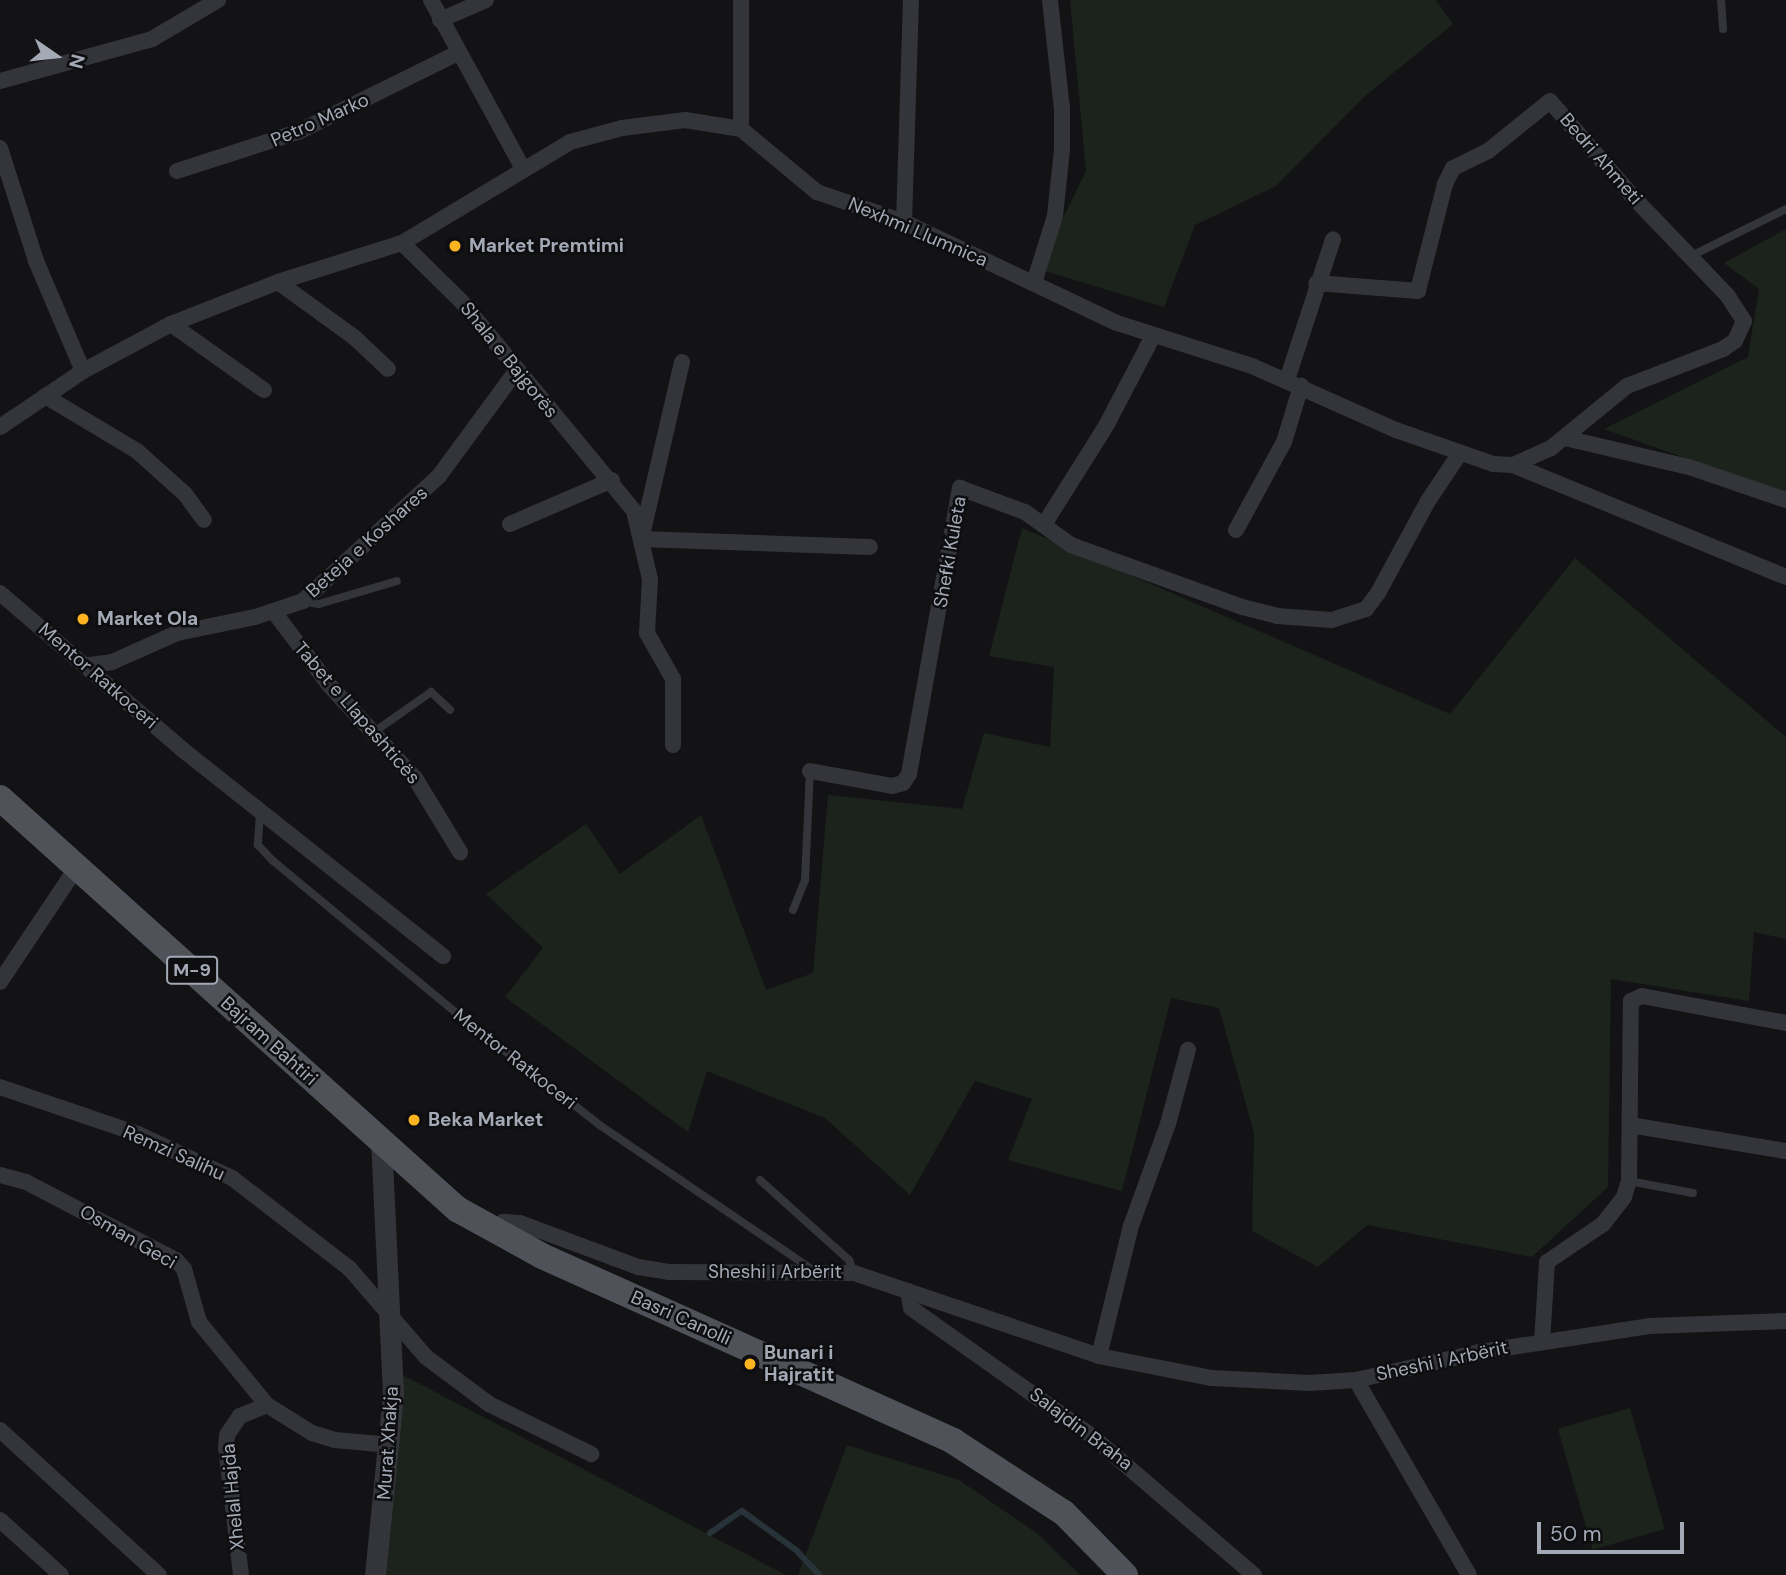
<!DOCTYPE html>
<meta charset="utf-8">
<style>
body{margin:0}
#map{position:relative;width:1786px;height:1575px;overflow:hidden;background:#131315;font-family:"DM Sans",sans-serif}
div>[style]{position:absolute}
.green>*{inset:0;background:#1b231c;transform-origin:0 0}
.stream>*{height:6px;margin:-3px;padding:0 3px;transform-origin:3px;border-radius:3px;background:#283239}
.service>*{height:8px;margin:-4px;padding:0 4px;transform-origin:4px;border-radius:4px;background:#34353a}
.minor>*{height:16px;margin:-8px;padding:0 8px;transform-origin:8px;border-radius:8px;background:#34353a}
.tertiary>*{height:21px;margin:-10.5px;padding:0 10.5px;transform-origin:10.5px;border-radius:10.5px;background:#34353a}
.primary>*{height:26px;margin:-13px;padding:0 13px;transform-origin:13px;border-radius:13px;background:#505259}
.dots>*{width:19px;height:19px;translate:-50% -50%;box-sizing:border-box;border:4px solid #0e0e10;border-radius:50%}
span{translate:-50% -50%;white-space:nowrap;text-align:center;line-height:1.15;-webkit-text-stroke:5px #0e0e10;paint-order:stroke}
.shield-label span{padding:2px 5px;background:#0e0e10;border:2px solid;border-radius:5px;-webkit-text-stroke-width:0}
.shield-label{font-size:18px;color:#a4a9b6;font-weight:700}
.street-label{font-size:19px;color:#a4a9b6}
.poi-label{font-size:19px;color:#a4a9b6;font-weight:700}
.left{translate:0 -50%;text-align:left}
.north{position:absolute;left:21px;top:21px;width:70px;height:70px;-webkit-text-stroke:5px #0e0e10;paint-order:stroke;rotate:104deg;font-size:19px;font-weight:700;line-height:28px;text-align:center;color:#a4a9b6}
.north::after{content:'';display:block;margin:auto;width:24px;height:32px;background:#a4a9b6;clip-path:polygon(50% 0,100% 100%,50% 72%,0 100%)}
.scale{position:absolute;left:1537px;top:1522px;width:147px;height:32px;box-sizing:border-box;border:4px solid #a4a9b6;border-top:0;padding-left:9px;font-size:21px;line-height:24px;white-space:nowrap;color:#a4a9b6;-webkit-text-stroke:5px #0e0e10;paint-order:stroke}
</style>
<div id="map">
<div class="green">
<i style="clip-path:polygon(1070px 0,1436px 0,1453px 24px,1364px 97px,1276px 186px,1195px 225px,1164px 307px,1038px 269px,1086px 171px)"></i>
<i style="clip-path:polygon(1786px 229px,1786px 494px,1604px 429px,1748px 357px,1759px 289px,1724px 263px)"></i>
<i style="clip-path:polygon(1022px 528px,1450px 714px,1575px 558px,1786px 737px,1786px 939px,1754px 932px,1749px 1001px,1611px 979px,1608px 1187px,1532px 1257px,1367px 1225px,1318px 1267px,1252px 1231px,1254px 1133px,1219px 1008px,1171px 998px,1122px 1191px,1008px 1160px,1032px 1099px,975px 1081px,910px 1195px,825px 1118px,707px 1071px,688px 1132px,505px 997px,543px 948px,486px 894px,586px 824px,620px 874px,701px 815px,766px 990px,813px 973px,828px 795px,962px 809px,984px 733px,1050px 747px,1054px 667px,989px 656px)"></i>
<i style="clip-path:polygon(401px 1374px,786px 1575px,381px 1575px)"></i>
<i style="left:1630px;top:1408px;width:126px;height:75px;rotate:74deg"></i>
<i style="clip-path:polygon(847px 1445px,959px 1480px,1038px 1534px,1080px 1575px,798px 1575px)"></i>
</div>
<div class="stream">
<i style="left:710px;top:1533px;width:39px;rotate:-35deg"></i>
<i style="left:742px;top:1511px;width:67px;rotate:35.8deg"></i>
<i style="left:796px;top:1550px;width:34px;rotate:47deg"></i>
</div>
<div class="service">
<i style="left:1721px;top:0;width:29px;rotate:86deg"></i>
<i style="left:1691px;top:256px;width:106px;rotate:-26.3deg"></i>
<i style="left:303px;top:601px;width:16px;rotate:11deg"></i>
<i style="left:319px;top:604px;width:81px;rotate:-16.4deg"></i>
<i style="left:374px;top:732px;width:70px;rotate:-35.1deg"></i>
<i style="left:431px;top:692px;width:26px;rotate:43deg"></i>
<i style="left:260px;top:813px;width:32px;rotate:94deg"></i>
<i style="left:258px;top:845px;width:21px;rotate:47deg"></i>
<i style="left:272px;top:860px;width:238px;rotate:39.7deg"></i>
<i style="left:455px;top:1012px;width:185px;rotate:38deg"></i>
<i style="left:601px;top:1126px;width:258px;rotate:34.2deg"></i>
<i style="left:793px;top:910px;width:32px;rotate:-68deg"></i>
<i style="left:805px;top:880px;width:109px;rotate:-87.4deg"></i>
<i style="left:760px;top:1180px;width:120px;rotate:42deg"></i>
<i style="left:849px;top:1260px;width:14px;rotate:69deg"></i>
<i style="left:1629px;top:1181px;width:65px;rotate:10.6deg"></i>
</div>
<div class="minor">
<i style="left:431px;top:0;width:192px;rotate:61.4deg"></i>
<i style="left:440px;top:20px;width:50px;rotate:-23.5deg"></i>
<i style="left:0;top:81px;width:158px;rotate:-15.4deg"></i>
<i style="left:152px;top:39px;width:77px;rotate:-30.6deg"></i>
<i style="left:741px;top:129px;width:129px;rotate:-90deg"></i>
<i style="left:0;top:148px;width:119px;rotate:72.3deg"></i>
<i style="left:36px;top:261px;width:120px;rotate:66.9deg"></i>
<i style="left:177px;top:171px;width:127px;rotate:-17.9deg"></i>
<i style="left:298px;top:132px;width:178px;rotate:-26.3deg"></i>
<i style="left:904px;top:222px;width:222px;rotate:-88.2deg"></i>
<i style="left:402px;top:243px;width:83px;rotate:44.5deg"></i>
<i style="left:461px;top:301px;width:272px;rotate:50.5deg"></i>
<i style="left:634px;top:511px;width:70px;rotate:76.8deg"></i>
<i style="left:650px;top:579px;width:54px;rotate:93.2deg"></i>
<i style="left:647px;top:633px;width:53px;rotate:60.5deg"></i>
<i style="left:673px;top:679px;width:66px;rotate:90deg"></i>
<i style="left:278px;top:282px;width:95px;rotate:36deg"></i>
<i style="left:355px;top:338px;width:45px;rotate:43.2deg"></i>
<i style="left:1034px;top:283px;width:70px;rotate:-72.6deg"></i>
<i style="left:1055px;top:216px;width:67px;rotate:-84deg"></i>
<i style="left:1062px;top:149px;width:40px;rotate:-90deg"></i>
<i style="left:1062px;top:109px;width:110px;rotate:-96.3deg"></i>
<i style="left:171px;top:324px;width:114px;rotate:35.4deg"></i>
<i style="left:682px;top:362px;width:182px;rotate:103deg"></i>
<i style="left:641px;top:539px;width:229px;rotate:2deg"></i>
<i style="left:1287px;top:380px;width:148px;rotate:-71.9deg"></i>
<i style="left:45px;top:396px;width:107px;rotate:30.9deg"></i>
<i style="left:137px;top:451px;width:64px;rotate:41.9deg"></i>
<i style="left:185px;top:494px;width:32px;rotate:54deg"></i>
<i style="left:0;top:427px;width:100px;rotate:-34deg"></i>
<i style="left:83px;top:371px;width:100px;rotate:-28.1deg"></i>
<i style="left:171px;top:324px;width:115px;rotate:-21.4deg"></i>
<i style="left:278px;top:282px;width:130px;rotate:-17.5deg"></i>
<i style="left:402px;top:243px;width:196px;rotate:-31deg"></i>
<i style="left:570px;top:142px;width:54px;rotate:-15.1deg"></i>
<i style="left:622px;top:128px;width:64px;rotate:-7.2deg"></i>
<i style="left:685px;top:120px;width:57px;rotate:9.1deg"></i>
<i style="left:741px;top:129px;width:99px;rotate:39.7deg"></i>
<i style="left:817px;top:192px;width:92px;rotate:19deg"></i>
<i style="left:904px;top:222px;width:236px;rotate:25.4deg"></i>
<i style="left:1117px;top:323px;width:142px;rotate:17.7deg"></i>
<i style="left:1252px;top:366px;width:158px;rotate:24deg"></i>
<i style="left:1396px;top:430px;width:103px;rotate:19.3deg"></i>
<i style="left:1493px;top:464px;width:20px;rotate:3deg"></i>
<i style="left:1513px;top:465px;width:42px;rotate:-24.1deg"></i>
<i style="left:1551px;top:448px;width:98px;rotate:-39.2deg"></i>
<i style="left:1627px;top:386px;width:103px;rotate:-21.1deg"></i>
<i style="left:1723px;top:349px;width:14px;rotate:-34deg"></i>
<i style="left:1735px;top:341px;width:22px;rotate:-66deg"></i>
<i style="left:1744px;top:321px;width:31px;rotate:-123deg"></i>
<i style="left:1727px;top:295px;width:134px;rotate:-133.8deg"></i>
<i style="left:1634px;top:198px;width:128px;rotate:-130.9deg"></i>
<i style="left:1550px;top:101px;width:80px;rotate:141.1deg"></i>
<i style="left:1488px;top:151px;width:39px;rotate:154deg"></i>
<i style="left:1453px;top:168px;width:18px;rotate:117deg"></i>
<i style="left:1445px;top:184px;width:110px;rotate:104.2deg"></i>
<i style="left:1418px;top:291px;width:102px;rotate:-175.5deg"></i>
<i style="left:1565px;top:438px;width:127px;rotate:13.2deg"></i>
<i style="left:1689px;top:467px;width:102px;rotate:18.8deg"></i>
<i style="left:1513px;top:465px;width:295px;rotate:22.3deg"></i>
<i style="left:1045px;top:523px;width:117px;rotate:-57.9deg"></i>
<i style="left:1107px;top:424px;width:99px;rotate:-62.4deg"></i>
<i style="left:510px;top:524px;width:111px;rotate:-23.3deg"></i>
<i style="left:1236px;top:530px;width:100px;rotate:-61.4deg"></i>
<i style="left:1284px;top:442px;width:59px;rotate:-73.1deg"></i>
<i style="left:0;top:593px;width:241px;rotate:40.6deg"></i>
<i style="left:183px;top:750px;width:332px;rotate:38.4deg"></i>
<i style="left:274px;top:612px;width:93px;rotate:52.9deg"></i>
<i style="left:330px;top:686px;width:125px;rotate:47.3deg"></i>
<i style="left:415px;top:778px;width:87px;rotate:58.7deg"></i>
<i style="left:89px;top:665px;width:23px;rotate:-7deg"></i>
<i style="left:112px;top:662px;width:71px;rotate:-24deg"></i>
<i style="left:177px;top:633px;width:80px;rotate:-11.6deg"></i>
<i style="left:255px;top:617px;width:51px;rotate:-18.4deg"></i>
<i style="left:303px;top:601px;width:185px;rotate:-42.6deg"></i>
<i style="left:439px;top:476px;width:130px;rotate:-53.7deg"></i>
<i style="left:810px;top:771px;width:83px;rotate:10.4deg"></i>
<i style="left:892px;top:786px;width:11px;rotate:-15deg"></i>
<i style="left:903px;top:783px;width:11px;rotate:-56deg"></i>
<i style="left:909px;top:774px;width:291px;rotate:-79.9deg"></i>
<i style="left:960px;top:488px;width:69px;rotate:20.3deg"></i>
<i style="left:1025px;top:512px;width:57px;rotate:35.7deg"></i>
<i style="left:1071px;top:545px;width:182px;rotate:19.9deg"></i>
<i style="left:1242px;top:607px;width:36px;rotate:14deg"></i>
<i style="left:1277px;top:616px;width:55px;rotate:4.2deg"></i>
<i style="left:1332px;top:620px;width:36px;rotate:-18deg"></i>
<i style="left:1366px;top:609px;width:20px;rotate:-53deg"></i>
<i style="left:1378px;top:593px;width:105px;rotate:-61.5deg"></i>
<i style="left:1428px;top:501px;width:58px;rotate:-56.3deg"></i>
<i style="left:0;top:982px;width:138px;rotate:-56.2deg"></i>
<i style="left:0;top:1087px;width:146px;rotate:18.8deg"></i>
<i style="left:138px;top:1134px;width:104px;rotate:25.1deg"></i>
<i style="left:232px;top:1178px;width:148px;rotate:37.6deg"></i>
<i style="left:349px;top:1268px;width:118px;rotate:49.1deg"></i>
<i style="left:426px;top:1357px;width:79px;rotate:36.7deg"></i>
<i style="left:489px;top:1404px;width:114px;rotate:26.1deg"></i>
<i style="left:1630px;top:1125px;width:158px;rotate:9.5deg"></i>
<i style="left:0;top:1175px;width:27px;rotate:15deg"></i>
<i style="left:26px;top:1182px;width:169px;rotate:27.5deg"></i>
<i style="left:176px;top:1260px;width:12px;rotate:48deg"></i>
<i style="left:184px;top:1269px;width:55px;rotate:74.2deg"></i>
<i style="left:199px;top:1322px;width:107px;rotate:50.7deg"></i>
<i style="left:492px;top:1230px;width:14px;rotate:-36deg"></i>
<i style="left:503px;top:1222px;width:17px;rotate:3deg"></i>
<i style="left:520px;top:1223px;width:126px;rotate:20.4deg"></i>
<i style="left:638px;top:1267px;width:31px;rotate:9deg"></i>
<i style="left:669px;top:1272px;width:185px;rotate:0.3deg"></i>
<i style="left:854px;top:1273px;width:259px;rotate:18.7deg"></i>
<i style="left:1099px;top:1356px;width:114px;rotate:11.1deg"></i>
<i style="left:1211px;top:1378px;width:98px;rotate:2.9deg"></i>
<i style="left:1309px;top:1383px;width:47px;rotate:-3.7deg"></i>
<i style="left:1356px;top:1380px;width:127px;rotate:-12.7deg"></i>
<i style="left:1480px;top:1352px;width:171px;rotate:-8.7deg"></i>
<i style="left:1649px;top:1326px;width:137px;rotate:-2.1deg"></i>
<i style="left:908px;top:1291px;width:17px;rotate:80deg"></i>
<i style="left:911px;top:1308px;width:223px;rotate:35.3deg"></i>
<i style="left:1093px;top:1437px;width:212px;rotate:40.6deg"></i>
<i style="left:1542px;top:1342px;width:80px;rotate:-86.4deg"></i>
<i style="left:1547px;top:1262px;width:68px;rotate:-34.2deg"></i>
<i style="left:1603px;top:1224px;width:34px;rotate:-52deg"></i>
<i style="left:1624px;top:1197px;width:17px;rotate:-73deg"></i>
<i style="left:1629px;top:1181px;width:180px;rotate:-89.4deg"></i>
<i style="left:1631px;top:1001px;width:12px;rotate:-24deg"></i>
<i style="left:1642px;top:996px;width:147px;rotate:10.6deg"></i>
<i style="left:1099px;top:1356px;width:134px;rotate:-76.2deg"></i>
<i style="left:1131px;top:1226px;width:109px;rotate:-70.1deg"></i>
<i style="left:1168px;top:1124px;width:77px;rotate:-74.9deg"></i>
<i style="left:1356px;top:1380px;width:225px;rotate:59.9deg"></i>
<i style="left:0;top:1430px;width:215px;rotate:42.4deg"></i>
<i style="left:0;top:1520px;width:82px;rotate:42deg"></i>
<i style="left:241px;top:1575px;width:129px;rotate:-96.7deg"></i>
<i style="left:226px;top:1447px;width:12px;rotate:-85deg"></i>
<i style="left:227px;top:1435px;width:23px;rotate:-56deg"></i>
<i style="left:240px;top:1416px;width:29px;rotate:-22deg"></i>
<i style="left:267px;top:1405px;width:53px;rotate:31.9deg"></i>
<i style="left:312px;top:1433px;width:24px;rotate:17deg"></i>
<i style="left:335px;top:1440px;width:55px;rotate:5.2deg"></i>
</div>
<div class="tertiary">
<i style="left:375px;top:1575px;width:182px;rotate:-84.3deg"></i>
<i style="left:393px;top:1394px;width:250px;rotate:-92.7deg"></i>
</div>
<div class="primary">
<i style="left:0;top:798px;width:615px;rotate:41.97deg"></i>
<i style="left:457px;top:1209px;width:97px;rotate:28.9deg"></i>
<i style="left:542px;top:1256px;width:451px;rotate:24.2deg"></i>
<i style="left:953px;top:1441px;width:132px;rotate:33deg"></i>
<i style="left:1064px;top:1513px;width:87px;rotate:45.5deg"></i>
</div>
<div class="dots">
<i style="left:455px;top:246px;background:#feb421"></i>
<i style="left:83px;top:619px;background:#feb421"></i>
<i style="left:414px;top:1120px;background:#feb421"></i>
<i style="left:750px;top:1364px;background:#feb421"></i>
</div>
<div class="shield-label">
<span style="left:192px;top:970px">M-9</span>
</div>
<div class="street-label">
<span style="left:320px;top:120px;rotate:-24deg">Petro Marko</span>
<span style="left:1601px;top:159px;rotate:49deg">Bedri Ahmeti</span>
<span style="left:918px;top:232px;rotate:23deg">Nexhmi Llumnica</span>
<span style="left:509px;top:360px;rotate:51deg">Shala e Bajgorës</span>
<span style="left:367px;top:542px;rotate:-42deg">Beteja e Koshares</span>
<span style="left:950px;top:552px;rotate:-80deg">Shefki Kuleta</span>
<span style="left:98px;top:676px;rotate:41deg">Mentor Ratkoceri</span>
<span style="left:357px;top:713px;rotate:49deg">Tabet e Llapashticës</span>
<span style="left:269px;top:1041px;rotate:42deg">Bajram Bahtiri</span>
<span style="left:515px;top:1059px;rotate:38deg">Mentor Ratkoceri</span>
<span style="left:174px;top:1153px;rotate:24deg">Remzi Salihu</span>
<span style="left:128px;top:1237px;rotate:30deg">Osman Geci</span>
<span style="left:775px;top:1272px">Sheshi i Arbërit</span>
<span style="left:681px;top:1318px;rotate:24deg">Basri Canolli</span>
<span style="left:1442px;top:1361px;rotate:-12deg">Sheshi i Arbërit</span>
<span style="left:1081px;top:1429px;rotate:37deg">Salajdin Braha</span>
<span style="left:388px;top:1443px;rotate:-86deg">Murat Xhakja</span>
<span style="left:233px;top:1497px;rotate:-95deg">Xhelal Hajda</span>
</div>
<div class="poi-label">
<span class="left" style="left:469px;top:246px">Market Premtimi</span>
<span class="left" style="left:97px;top:619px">Market Ola</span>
<span class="left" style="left:428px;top:1120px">Beka Market</span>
<span class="left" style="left:764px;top:1364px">Bunari i<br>Hajratit</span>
</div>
<div class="north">N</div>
<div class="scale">50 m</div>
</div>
